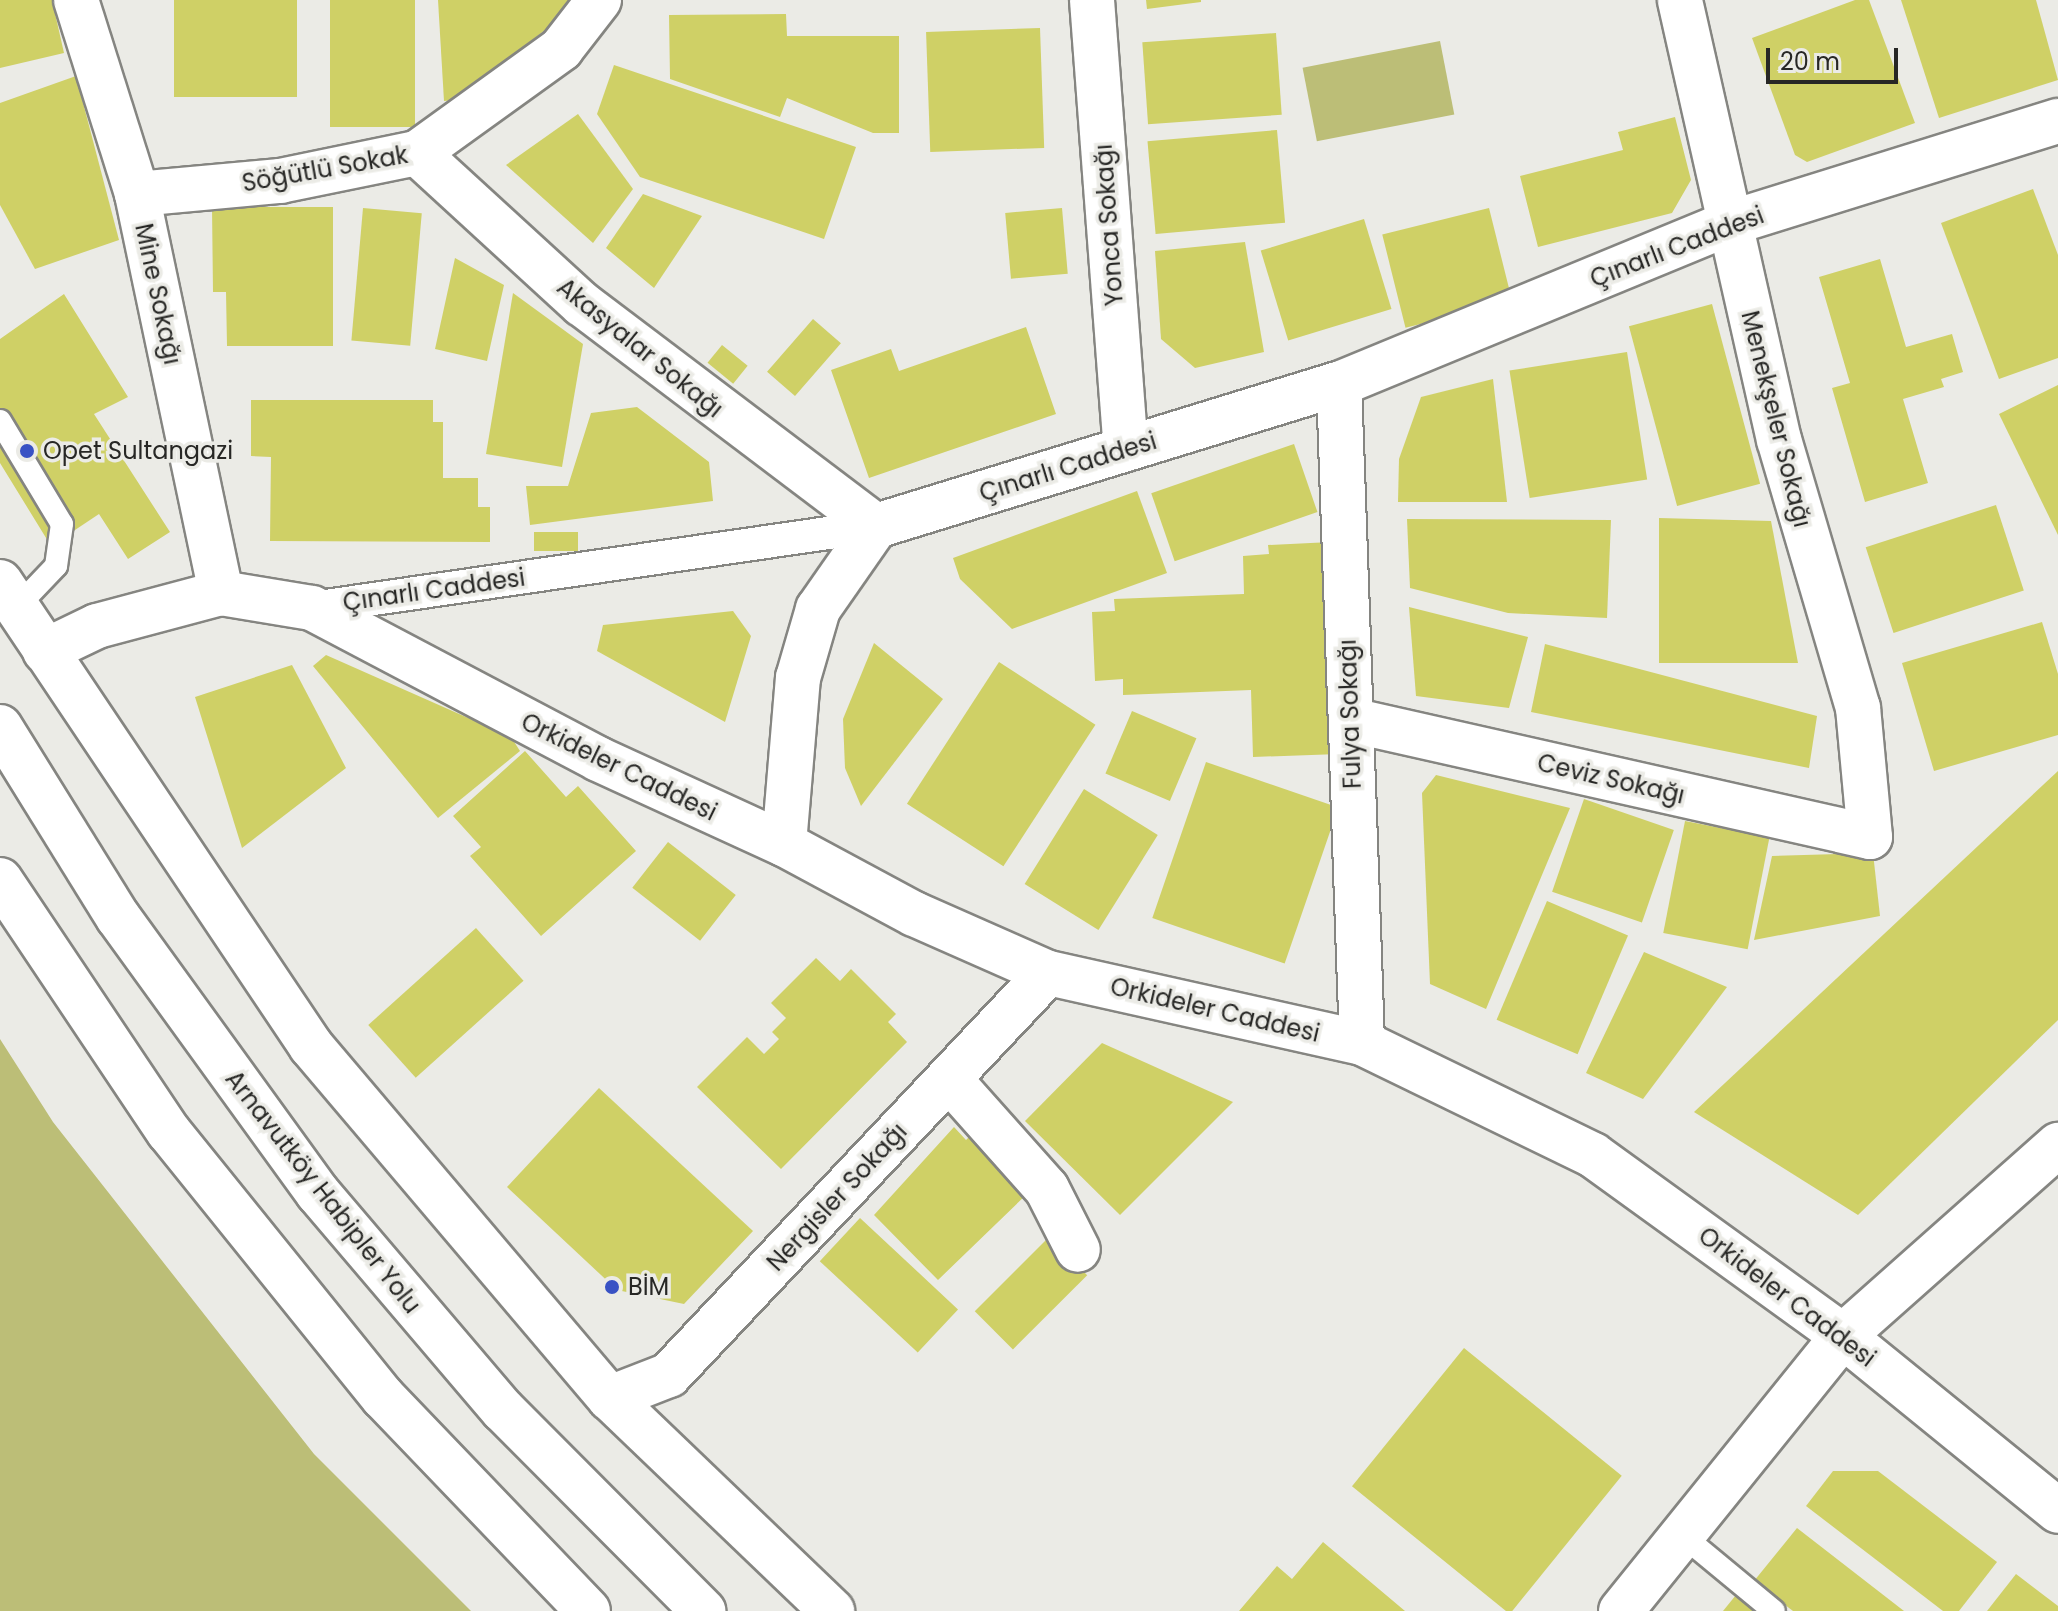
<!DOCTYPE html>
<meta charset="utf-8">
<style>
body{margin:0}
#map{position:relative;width:2058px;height:1611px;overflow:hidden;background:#ebebe6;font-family:Poppins,sans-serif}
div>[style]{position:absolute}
.green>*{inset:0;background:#bcbe77;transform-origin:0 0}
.building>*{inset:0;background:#cfd066;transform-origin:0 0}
.roads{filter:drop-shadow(2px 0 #858581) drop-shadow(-2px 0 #858581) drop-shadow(0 2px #858581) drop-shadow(0 -2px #858581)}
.service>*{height:22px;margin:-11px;padding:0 11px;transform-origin:11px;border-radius:11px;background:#fff}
.pedestrian>*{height:32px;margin:-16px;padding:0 16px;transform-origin:16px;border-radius:16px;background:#fff}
.minor>*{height:44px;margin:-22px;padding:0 22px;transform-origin:22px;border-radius:22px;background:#fff}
.tertiary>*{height:44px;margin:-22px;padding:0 22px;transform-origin:22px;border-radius:22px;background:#fff}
.secondary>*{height:44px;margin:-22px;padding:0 22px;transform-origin:22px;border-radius:22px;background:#fff}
.trunk>*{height:44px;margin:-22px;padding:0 22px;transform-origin:22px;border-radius:22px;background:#fff}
.dots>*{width:22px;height:22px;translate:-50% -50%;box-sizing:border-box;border:4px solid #ebebe6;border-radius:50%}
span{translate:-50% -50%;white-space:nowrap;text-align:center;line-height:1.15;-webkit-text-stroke:7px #ebebe6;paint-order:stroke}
.street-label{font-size:24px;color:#272725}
.poi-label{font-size:24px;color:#272725}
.left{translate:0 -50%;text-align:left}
.scale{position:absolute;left:1766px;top:48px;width:132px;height:36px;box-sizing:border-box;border:4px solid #272725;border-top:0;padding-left:10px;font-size:24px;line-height:28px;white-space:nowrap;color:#272725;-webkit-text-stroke:6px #ebebe6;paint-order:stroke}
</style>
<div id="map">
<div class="green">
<i style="left:1440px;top:41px;width:75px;height:140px;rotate:79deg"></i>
<i style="clip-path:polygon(0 1039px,53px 1122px,314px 1454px,471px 1611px,0 1611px)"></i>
</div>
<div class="building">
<i style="clip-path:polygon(0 0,52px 0,64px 53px,0 68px)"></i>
<i style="left:174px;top:0;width:123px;height:97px"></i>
<i style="left:330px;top:0;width:85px;height:127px"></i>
<i style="clip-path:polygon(438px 0,573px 0,574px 7px,457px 100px,444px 101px)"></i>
<i style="clip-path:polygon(1146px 0,1201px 0,1201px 2px,1147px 9px)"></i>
<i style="clip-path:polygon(1855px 0,1869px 0,1915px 123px,1807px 162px,1795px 155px,1752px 38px)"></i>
<i style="clip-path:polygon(1901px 0,2036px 0,2058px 80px,1939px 118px)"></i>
<i style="clip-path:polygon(786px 14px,787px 36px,899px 36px,899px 133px,873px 133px,787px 98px,780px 117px,670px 79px,669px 15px)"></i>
<i style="left:1040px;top:28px;width:120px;height:114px;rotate:88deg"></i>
<i style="left:1276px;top:33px;width:82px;height:134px;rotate:86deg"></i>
<i style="clip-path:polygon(614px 65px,856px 147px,824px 239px,640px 177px,597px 114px)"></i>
<i style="clip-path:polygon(76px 76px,119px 240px,35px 269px,0 205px,0 103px)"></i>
<i style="clip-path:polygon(578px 114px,633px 189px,593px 243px,506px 165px)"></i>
<i style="clip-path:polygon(1675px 117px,1691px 180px,1672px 213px,1538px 247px,1520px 176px,1623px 150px,1618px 132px)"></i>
<i style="left:1277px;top:130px;width:93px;height:130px;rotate:85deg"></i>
<i style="clip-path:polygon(2033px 189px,2058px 255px,2058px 358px,1999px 379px,1941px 223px)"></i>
<i style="clip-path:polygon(643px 194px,702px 216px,654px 288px,606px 248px)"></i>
<i style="clip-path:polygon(212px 207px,333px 207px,333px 346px,227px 346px,226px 292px,213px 292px)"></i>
<i style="left:363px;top:208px;width:59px;height:133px;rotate:5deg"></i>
<i style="left:1062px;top:208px;width:66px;height:57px;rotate:85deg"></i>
<i style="left:1489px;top:208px;width:96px;height:110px;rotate:76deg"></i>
<i style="left:1364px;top:219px;width:94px;height:108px;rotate:73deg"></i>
<i style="clip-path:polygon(1245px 242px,1264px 352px,1195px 368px,1161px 339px,1155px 251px)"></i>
<i style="clip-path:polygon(455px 258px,504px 285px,487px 361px,435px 349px)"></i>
<i style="clip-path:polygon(1880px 259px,1906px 347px,1952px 334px,1963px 372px,1941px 379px,1944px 387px,1903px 399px,1928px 483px,1865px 502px,1832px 388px,1850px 383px,1819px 277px)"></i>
<i style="clip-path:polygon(513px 293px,583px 344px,562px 467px,486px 454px)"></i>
<i style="clip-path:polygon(64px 294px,128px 397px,94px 414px,170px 532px,128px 559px,99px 514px,51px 546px,0 463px,0 339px)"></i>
<i style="left:1712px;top:304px;width:186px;height:86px;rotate:75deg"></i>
<i style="left:813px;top:319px;width:37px;height:70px;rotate:41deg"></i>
<i style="clip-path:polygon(1026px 327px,1056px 414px,869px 478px,831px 370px,891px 349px,899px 371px)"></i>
<i style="left:722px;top:345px;width:33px;height:23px;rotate:39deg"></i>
<i style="left:1627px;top:352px;width:129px;height:119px;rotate:81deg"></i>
<i style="clip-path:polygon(1493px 379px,1507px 502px,1398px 502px,1399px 459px,1421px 397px)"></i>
<i style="clip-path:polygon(2058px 385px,2058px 535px,1999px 414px)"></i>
<i style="clip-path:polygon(251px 400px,433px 400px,433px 422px,443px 422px,443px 478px,478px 478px,478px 507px,490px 507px,490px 542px,270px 541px,271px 457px,251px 456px)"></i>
<i style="clip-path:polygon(637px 407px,709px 462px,713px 501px,530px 525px,526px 486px,568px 486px,591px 413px)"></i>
<i style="left:1294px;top:444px;width:72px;height:151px;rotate:71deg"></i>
<i style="clip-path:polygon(1137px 491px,1167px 573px,1012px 629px,960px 579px,953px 558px)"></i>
<i style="left:1996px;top:505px;width:90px;height:137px;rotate:72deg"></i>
<i style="clip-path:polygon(1659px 518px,1771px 521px,1798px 663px,1659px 663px)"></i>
<i style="clip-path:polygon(1407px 519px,1611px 520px,1607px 618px,1508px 613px,1410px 588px)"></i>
<i style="left:534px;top:532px;width:44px;height:19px"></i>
<i style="clip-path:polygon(1331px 542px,1339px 754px,1253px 757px,1251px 690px,1123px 695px,1123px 679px,1095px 681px,1092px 612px,1115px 611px,1114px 599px,1244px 594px,1243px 556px,1269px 554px,1268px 545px)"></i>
<i style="clip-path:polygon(1409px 607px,1528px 637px,1509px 708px,1416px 696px)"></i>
<i style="clip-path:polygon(733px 611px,751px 636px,725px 722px,597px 651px,603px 625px)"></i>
<i style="clip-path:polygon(2042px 622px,2058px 674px,2058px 735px,1934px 771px,1902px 663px)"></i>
<i style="clip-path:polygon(874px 643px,943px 699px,861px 806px,845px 768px,843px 719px)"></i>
<i style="clip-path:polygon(1545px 644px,1817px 716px,1809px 768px,1531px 712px)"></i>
<i style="clip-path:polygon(326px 655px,511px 737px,520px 751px,438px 818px,313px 666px)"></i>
<i style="left:999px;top:662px;width:115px;height:169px;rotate:33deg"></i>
<i style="clip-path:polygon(292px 665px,346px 768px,242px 848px,195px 697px)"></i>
<i style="left:1132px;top:711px;width:70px;height:68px;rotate:23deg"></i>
<i style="clip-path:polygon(525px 751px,566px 797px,578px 786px,636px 851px,541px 936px,470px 856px,481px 847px,453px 816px)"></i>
<i style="left:1206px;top:762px;width:140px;height:165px;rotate:19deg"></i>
<i style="clip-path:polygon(2058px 771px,2058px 1020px,1858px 1215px,1694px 1112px)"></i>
<i style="clip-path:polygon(1436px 775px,1570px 808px,1486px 1009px,1430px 984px,1422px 793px)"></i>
<i style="left:1084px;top:789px;width:87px;height:112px;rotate:32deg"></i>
<i style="left:1584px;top:799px;width:95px;height:98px;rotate:19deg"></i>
<i style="left:1685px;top:821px;width:86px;height:114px;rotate:11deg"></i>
<i style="left:668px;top:842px;width:86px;height:58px;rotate:38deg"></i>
<i style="clip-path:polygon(1873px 853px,1880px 916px,1754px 940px,1772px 856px)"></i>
<i style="left:1547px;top:901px;width:88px;height:129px;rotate:23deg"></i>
<i style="left:476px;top:928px;width:71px;height:145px;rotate:48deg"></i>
<i style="clip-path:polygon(1644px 952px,1727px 987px,1643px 1099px,1586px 1073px)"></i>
<i style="clip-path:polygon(816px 958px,840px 981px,851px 969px,896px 1014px,888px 1022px,907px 1042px,781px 1169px,697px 1087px,747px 1037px,764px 1054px,779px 1039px,772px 1032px,786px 1018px,771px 1003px)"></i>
<i style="clip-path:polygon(1102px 1043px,1233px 1102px,1120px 1215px,1025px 1121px)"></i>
<i style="clip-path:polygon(599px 1088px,753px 1231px,684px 1304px,617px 1290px,507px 1187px)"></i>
<i style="clip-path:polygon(954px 1127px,966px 1140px,972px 1134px,1029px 1192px,938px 1280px,874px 1215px)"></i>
<i style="left:860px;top:1218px;width:134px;height:59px;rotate:43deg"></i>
<i style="left:1049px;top:1237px;width:54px;height:105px;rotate:45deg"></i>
<i style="left:1464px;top:1348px;width:203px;height:178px;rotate:39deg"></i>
<i style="clip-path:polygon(1833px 1471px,1878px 1471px,1997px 1562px,1959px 1611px,1943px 1611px,1806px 1506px)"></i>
<i style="clip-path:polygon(1797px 1528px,1904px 1611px,1793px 1611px,1754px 1581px)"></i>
<i style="clip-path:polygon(1323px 1542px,1405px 1611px,1239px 1611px,1277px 1566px,1292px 1579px)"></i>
<i style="clip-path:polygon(2016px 1574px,2058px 1606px,2058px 1611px,1987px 1611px)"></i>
<i style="clip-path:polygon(1736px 1595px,1756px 1611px,1723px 1611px)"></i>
</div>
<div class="roads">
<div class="service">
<i style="left:0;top:421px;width:120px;rotate:59deg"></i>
<i style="left:62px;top:524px;width:42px;rotate:98.1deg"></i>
<i style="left:56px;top:566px;width:57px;rotate:133.6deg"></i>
<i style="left:1682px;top:1535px;width:119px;rotate:39.6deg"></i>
</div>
<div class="pedestrian">
<i style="left:312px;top:608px;width:570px;rotate:-8.27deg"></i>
</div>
<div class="minor">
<i style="left:76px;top:0;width:203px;rotate:72.5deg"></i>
<i style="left:137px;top:194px;width:408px;rotate:78.1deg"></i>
<i style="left:1092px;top:0;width:450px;rotate:85.7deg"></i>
<i style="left:417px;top:153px;width:224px;rotate:42.5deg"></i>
<i style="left:582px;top:304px;width:368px;rotate:37.1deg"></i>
<i style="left:137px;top:194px;width:144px;rotate:-5.2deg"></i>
<i style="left:280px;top:181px;width:140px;rotate:-11.6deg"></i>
<i style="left:417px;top:153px;width:178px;rotate:-35.8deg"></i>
<i style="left:561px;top:49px;width:62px;rotate:-52.2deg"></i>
<i style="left:1339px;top:384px;width:659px;rotate:88deg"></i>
<i style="left:1351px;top:720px;width:532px;rotate:12.7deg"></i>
<i style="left:1870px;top:837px;width:130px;rotate:-95.3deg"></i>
<i style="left:1858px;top:708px;width:279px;rotate:-106.4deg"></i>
<i style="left:1779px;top:440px;width:451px;rotate:-102.7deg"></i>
<i style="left:949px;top:1079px;width:147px;rotate:48.3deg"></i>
<i style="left:1047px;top:1189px;width:68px;rotate:63.1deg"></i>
<i style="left:1843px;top:1336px;width:277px;rotate:39.1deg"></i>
<i style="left:610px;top:1398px;width:63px;rotate:-21.3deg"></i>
<i style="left:669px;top:1375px;width:552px;rotate:-46.69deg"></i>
<i style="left:1621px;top:1611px;width:353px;rotate:-51.1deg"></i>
<i style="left:1843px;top:1336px;width:288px;rotate:-41.6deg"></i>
</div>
<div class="tertiary">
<i style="left:1843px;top:1336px;width:309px;rotate:-144.1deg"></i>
<i style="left:1593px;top:1155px;width:257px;rotate:-154.1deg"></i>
<i style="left:1362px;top:1043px;width:322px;rotate:-167.4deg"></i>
<i style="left:1048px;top:973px;width:146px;rotate:-156.2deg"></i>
<i style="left:914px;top:914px;width:148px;rotate:-151.7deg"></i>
<i style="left:784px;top:844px;width:167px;rotate:-85.2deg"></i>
<i style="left:798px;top:678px;width:72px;rotate:-73.8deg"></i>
<i style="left:818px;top:609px;width:101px;rotate:-55.1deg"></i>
<i style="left:876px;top:526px;width:484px;rotate:-17.1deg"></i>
<i style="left:1339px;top:384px;width:420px;rotate:-22.4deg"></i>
<i style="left:1727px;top:224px;width:347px;rotate:-17.3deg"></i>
</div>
<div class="secondary">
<i style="left:45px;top:651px;width:58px;rotate:-25.7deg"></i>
<i style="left:97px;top:626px;width:128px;rotate:-14.9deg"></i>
<i style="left:221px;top:593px;width:92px;rotate:9.4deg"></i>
<i style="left:312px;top:608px;width:323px;rotate:27.8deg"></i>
<i style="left:598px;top:759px;width:205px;rotate:24.6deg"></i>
</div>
<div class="trunk">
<i style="left:0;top:582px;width:559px;rotate:56.17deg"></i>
<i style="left:311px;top:1046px;width:462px;rotate:49.7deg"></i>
<i style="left:610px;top:1398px;width:308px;rotate:43.8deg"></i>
<i style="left:0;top:727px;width:224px;rotate:58.2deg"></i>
<i style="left:118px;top:917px;width:341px;rotate:54.1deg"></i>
<i style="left:318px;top:1193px;width:285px;rotate:49.6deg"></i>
<i style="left:503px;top:1410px;width:284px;rotate:45.1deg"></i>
<i style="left:0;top:880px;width:303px;rotate:56.2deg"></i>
<i style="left:169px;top:1132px;width:341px;rotate:51.1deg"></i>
<i style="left:383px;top:1397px;width:296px;rotate:46.2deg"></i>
</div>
</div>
<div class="dots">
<i style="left:27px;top:451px;background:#3952c4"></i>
<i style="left:612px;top:1287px;background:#3952c4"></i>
</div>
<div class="street-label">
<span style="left:325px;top:169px;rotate:-10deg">Söğütlü Sokak</span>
<span style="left:1109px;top:225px;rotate:-94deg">Yonca Sokağı</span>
<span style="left:1677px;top:247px;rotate:-21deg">Çınarlı Caddesi</span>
<span style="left:158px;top:294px;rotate:78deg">Mine Sokağı</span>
<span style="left:640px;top:348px;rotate:39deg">Akasyalar Sokağı</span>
<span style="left:1776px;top:419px;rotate:76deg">Menekşeler Sokağı</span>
<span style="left:1068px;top:467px;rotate:-17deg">Çınarlı Caddesi</span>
<span style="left:434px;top:590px;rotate:-8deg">Çınarlı Caddesi</span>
<span style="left:1350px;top:714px;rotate:-92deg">Fulya Sokağı</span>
<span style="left:619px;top:767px;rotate:26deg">Orkideler Caddesi</span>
<span style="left:1611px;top:779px;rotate:13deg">Ceviz Sokağı</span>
<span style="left:1215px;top:1010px;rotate:13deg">Orkideler Caddesi</span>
<span style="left:323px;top:1192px;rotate:52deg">Arnavutköy Habipler Yolu</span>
<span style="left:837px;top:1197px;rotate:-47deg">Nergisler Sokağı</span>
<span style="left:1787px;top:1297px;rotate:37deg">Orkideler Caddesi</span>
</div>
<div class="poi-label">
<span class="left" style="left:43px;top:451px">Opet Sultangazi</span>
<span class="left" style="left:628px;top:1287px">BİM</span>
</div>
<div class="scale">20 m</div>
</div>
